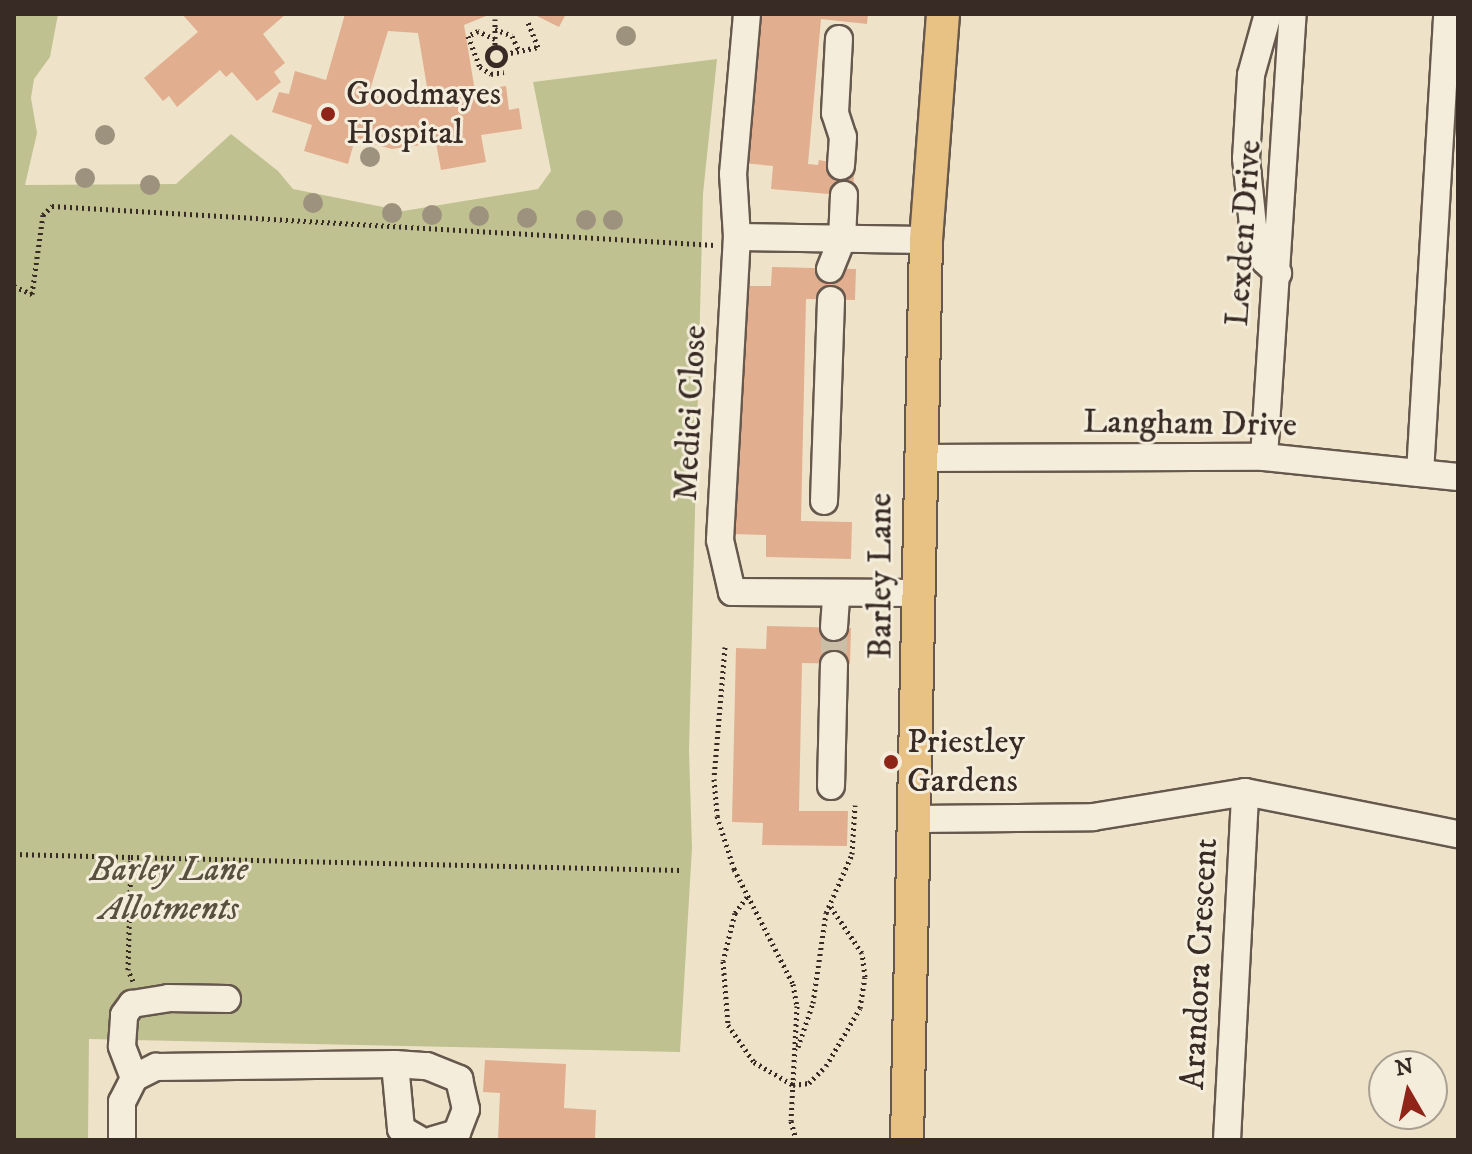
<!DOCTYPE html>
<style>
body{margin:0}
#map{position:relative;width:1472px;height:1154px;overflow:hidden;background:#eee3c8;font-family:"IM FELL DW Pica",serif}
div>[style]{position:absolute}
.green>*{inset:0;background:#c0c191}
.building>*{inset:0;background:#e1ae8f}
.minor-tunnel>*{height:26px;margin-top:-13px;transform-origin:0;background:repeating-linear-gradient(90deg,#cabea7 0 26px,transparent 0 39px)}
.path>*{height:5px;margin-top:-2.5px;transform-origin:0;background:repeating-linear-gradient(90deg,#382a24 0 2px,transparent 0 6px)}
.path>.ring{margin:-2.5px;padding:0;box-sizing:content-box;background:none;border:5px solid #382a24;border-radius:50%}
.roads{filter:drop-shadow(2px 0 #66584d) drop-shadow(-2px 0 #66584d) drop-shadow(0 2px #66584d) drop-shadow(0 -2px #66584d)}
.minor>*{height:26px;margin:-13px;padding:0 13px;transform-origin:13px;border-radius:13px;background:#f4eddb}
.major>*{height:32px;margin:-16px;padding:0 16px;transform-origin:16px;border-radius:16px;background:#e7c284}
.trees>*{width:20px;height:20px;margin:-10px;border-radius:50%;background:#9d927d}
.dots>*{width:22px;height:22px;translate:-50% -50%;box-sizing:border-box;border:4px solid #f4eddb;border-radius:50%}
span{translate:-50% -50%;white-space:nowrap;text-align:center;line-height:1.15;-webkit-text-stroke:6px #f4eddb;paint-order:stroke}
.poi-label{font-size:34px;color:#382a24}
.left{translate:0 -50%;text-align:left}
.street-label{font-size:34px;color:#382a24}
.park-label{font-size:34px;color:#5a503f;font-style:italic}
.frame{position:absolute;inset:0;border:16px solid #382a24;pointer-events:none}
.north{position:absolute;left:1368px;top:1050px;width:80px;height:80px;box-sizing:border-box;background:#f4eddb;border:2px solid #a99f92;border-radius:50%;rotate:351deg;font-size:22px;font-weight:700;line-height:32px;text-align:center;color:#382a24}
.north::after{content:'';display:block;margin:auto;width:28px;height:36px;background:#8f2418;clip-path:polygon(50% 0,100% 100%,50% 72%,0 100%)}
</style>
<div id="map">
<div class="green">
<i style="clip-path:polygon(14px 14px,58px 14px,50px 57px,34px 79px,31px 98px,37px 133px,25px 185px,176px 184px,231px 134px,278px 171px,293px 189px,403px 211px,538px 189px,551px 171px,533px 82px,717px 59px,703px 194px,689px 751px,692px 848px,680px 1052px,89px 1039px,88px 1140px,14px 1140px)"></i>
</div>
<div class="building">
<i style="clip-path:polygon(182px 14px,286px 14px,263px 34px,285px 63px,274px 72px,281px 82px,257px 101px,232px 72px,226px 77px,220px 70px,177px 107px,169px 96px,163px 101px,144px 78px,198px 32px)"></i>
<i style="clip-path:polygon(evenodd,345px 14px,491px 14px,464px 25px,475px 91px,506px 86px,509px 110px,519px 108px,522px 129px,481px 135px,486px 162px,441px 170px,436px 143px,392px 149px,355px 139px,348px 164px,304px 151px,312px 125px,272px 112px,279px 92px,289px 94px,295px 71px,326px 80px,345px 14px,388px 31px,418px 33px,429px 99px,397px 103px,369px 93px,388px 31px)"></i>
<i style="clip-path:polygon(533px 14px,566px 14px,559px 27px)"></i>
<i style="clip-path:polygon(757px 14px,868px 14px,867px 24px,821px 19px,808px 164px,818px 165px,819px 160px,855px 167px,852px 196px,771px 189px,773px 166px,743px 163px)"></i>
<i style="clip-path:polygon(772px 267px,856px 269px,855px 300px,806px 299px,801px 521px,852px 522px,851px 559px,766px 557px,766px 535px,733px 534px,739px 286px,771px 286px)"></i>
<i style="clip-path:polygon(767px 626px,851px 628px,850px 664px,802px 663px,799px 811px,848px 811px,847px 846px,762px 845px,763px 823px,732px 822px,736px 648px,766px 649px)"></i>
<i style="clip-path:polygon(485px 1060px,566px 1064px,564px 1108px,596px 1110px,595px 1140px,498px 1140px,500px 1093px,483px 1092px)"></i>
</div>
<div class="minor-tunnel">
<i style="left:834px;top:627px;width:38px;rotate:90deg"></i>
</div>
<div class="path">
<i style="left:495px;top:19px;width:29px;rotate:90deg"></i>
<i style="left:495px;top:29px;width:18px;rotate:22deg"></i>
<i style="left:512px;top:36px;width:17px;rotate:65deg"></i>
<i style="left:495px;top:39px;width:19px;rotate:-155deg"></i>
<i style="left:478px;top:31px;width:11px;rotate:153deg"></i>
<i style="left:468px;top:36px;width:33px;rotate:69deg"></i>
<i style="left:480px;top:67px;width:13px;rotate:32deg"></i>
<i style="left:491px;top:74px;width:13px;rotate:-9deg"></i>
<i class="ring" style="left:487px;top:47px;width:13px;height:13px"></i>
<i style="left:505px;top:54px;width:34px;rotate:-12deg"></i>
<i style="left:538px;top:47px;width:27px;rotate:-112deg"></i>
<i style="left:14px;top:286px;width:20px;rotate:24deg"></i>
<i style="left:32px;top:294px;width:80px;rotate:-82.1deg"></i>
<i style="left:43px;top:215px;width:13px;rotate:-45deg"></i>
<i style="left:52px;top:206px;width:664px;rotate:3.37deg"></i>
<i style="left:725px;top:647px;width:132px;rotate:94.8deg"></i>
<i style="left:714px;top:779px;width:37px;rotate:85deg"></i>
<i style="left:717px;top:816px;width:56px;rotate:72.2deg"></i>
<i style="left:734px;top:869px;width:129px;rotate:62.8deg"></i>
<i style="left:793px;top:984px;width:22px;rotate:80deg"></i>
<i style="left:797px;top:1006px;width:115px;rotate:93deg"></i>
<i style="left:791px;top:1121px;width:20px;rotate:75deg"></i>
<i style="left:14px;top:854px;width:117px;rotate:1.5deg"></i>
<i style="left:747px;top:897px;width:20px;rotate:127deg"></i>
<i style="left:735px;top:913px;width:49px;rotate:104deg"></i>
<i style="left:723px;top:961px;width:64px;rotate:85.5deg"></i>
<i style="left:728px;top:1025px;width:45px;rotate:54.9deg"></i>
<i style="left:754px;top:1062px;width:45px;rotate:30.5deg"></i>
<i style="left:793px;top:1085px;width:16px;rotate:-7deg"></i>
<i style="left:809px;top:1083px;width:24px;rotate:-45deg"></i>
<i style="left:826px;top:1066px;width:67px;rotate:-59.6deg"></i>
<i style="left:860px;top:1008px;width:31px;rotate:-81deg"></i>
<i style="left:865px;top:977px;width:24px;rotate:-97deg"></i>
<i style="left:862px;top:953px;width:59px;rotate:-124deg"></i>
<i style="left:133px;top:981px;width:12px;rotate:-114deg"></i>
<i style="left:128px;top:970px;width:113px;rotate:-88.5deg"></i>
<i style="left:131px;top:857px;width:549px;rotate:1.36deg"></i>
<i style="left:798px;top:1047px;width:46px;rotate:-71.2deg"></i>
<i style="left:813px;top:1003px;width:91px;rotate:-81.8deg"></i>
<i style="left:826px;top:913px;width:64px;rotate:-66.2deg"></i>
<i style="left:852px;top:854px;width:49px;rotate:-86.5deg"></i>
</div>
<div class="roads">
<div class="minor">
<i style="left:1268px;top:14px;width:63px;rotate:105.6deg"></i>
<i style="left:1251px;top:75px;width:83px;rotate:93.4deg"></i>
<i style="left:1246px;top:158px;width:78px;rotate:84.1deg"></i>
<i style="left:1254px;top:236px;width:27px;rotate:66deg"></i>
<i style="left:1265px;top:261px;width:18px;rotate:43deg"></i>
<i style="left:839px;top:39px;width:74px;rotate:93.1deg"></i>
<i style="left:835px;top:113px;width:25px;rotate:72deg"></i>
<i style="left:843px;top:137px;width:29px;rotate:94deg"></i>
<i style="left:737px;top:237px;width:63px;rotate:-93.6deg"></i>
<i style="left:733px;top:174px;width:161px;rotate:-85deg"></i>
<i style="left:830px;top:269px;width:32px;rotate:-68deg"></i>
<i style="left:842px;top:239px;width:44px;rotate:-87.4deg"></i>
<i style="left:1264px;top:457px;width:444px;rotate:-86.3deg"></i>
<i style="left:919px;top:458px;width:345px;rotate:-0.2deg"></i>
<i style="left:1264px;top:457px;width:195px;rotate:5.9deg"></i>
<i style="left:1420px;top:473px;width:460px;rotate:-86.6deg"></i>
<i style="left:824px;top:501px;width:201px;rotate:-88deg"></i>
<i style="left:921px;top:593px;width:189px;rotate:-179.7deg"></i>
<i style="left:732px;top:592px;width:53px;rotate:-103deg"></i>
<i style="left:720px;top:540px;width:303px;rotate:-86.8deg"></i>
<i style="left:737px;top:237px;width:189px;rotate:0.9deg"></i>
<i style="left:834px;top:627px;width:32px;rotate:-86deg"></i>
<i style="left:831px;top:786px;width:121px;rotate:-88.6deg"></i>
<i style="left:916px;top:819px;width:177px;rotate:-0.6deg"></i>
<i style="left:1093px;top:817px;width:154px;rotate:-9.3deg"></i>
<i style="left:1245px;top:792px;width:217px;rotate:11.2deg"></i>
<i style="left:395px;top:1064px;width:65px;rotate:84.7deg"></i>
<i style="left:401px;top:1129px;width:22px;rotate:30deg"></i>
<i style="left:134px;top:1078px;width:34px;rotate:-111deg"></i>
<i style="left:122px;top:1046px;width:31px;rotate:-86deg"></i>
<i style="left:124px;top:1015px;width:14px;rotate:-54deg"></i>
<i style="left:132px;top:1004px;width:36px;rotate:-9deg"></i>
<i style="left:168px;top:998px;width:59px;rotate:1deg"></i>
<i style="left:122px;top:1140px;width:38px;rotate:-90deg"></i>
<i style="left:122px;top:1102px;width:27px;rotate:-63deg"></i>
<i style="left:134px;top:1078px;width:25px;rotate:-27deg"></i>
<i style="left:156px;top:1067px;width:239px;rotate:-0.7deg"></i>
<i style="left:395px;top:1064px;width:32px;rotate:4deg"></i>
<i style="left:427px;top:1066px;width:35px;rotate:22deg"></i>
<i style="left:459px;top:1079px;width:31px;rotate:77deg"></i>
<i style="left:466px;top:1109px;width:26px;rotate:111deg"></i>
<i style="left:457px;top:1133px;width:25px;rotate:164deg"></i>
<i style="left:1227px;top:1140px;width:348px;rotate:-87deg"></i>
</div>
<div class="major">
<i style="left:907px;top:1140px;width:900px;rotate:-88.79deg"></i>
<i style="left:926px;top:240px;width:227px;rotate:-85.7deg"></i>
</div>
</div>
<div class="trees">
<i style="left:626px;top:36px"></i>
<i style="left:105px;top:135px"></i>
<i style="left:370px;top:157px"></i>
<i style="left:85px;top:178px"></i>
<i style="left:150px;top:185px"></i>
<i style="left:313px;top:203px"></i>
<i style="left:392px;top:213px"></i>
<i style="left:432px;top:215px"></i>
<i style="left:479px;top:216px"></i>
<i style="left:527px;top:218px"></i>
<i style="left:586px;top:220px"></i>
<i style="left:613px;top:220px"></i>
</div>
<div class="dots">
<i style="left:328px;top:114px;background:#8f2418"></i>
<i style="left:891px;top:762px;background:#8f2418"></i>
</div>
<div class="poi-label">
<span class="left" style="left:346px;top:114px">Goodmayes<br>Hospital</span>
<span class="left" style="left:907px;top:762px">Priestley<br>Gardens</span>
</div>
<div class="street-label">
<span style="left:1244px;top:233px;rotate:-86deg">Lexden Drive</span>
<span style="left:691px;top:413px;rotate:-87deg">Medici Close</span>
<span style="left:1190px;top:424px;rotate:1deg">Langham Drive</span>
<span style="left:881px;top:576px;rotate:-90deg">Barley Lane</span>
<span style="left:1200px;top:964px;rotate:-87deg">Arandora Crescent</span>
</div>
<div class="park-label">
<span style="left:169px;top:890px">Barley Lane<br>Allotments</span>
</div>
<div class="frame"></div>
<div class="north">N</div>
</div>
